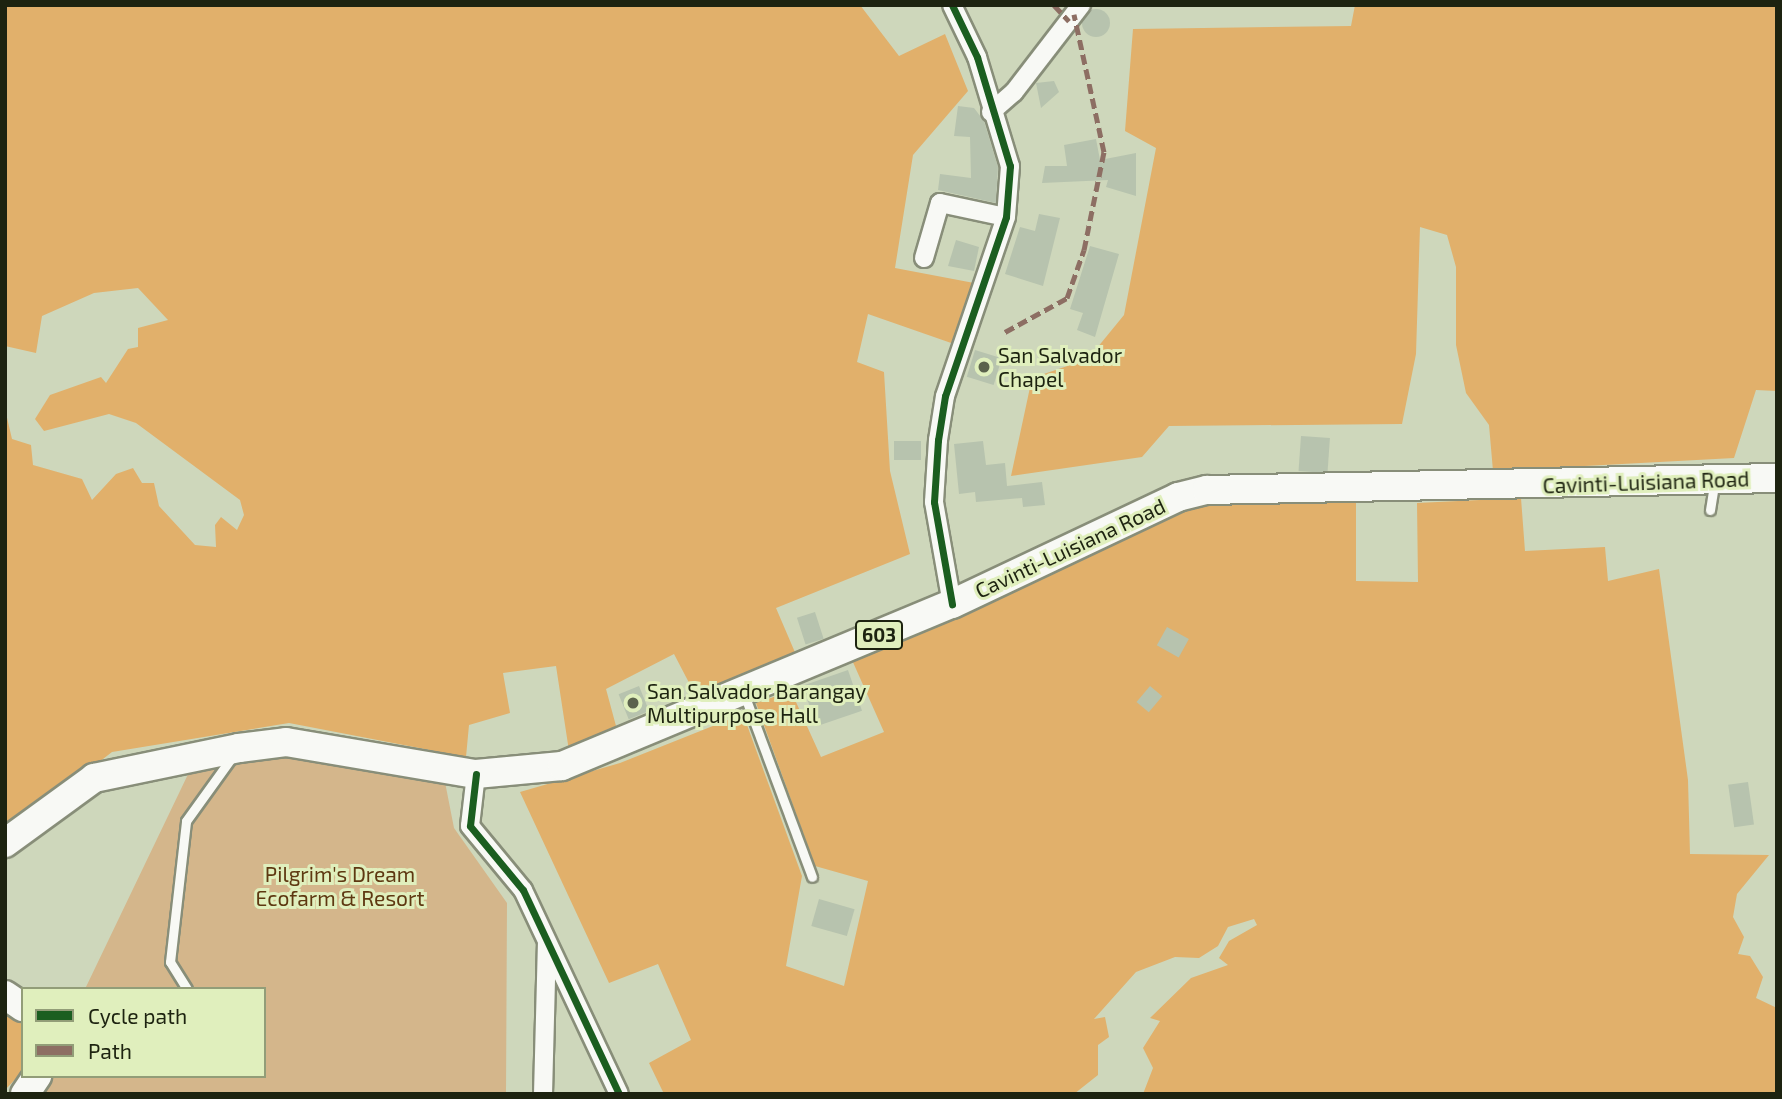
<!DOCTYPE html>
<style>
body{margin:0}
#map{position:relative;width:1782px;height:1099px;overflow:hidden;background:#ced7bb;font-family:"Exo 2",sans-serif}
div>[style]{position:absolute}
.green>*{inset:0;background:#d4b68b}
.forest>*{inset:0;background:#e1b06b}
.building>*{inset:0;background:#b7c3ae;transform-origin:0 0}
.round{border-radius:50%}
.roads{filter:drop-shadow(2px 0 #888e79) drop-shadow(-2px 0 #888e79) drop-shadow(0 2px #888e79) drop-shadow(0 -2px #888e79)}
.lane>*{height:9px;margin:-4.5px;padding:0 4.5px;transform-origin:4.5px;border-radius:4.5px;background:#f8f9f5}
.street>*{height:18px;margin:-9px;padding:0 9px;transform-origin:9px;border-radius:9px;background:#f8f9f5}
.primary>*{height:28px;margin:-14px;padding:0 14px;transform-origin:14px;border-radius:14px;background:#f8f9f5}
.quiet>*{height:5px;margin-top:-2.5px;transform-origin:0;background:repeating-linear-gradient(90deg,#8d6e63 0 10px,transparent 0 15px)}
.cycleway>*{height:7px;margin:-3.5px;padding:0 3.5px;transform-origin:3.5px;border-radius:3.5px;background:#1b5e20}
.dots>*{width:19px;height:19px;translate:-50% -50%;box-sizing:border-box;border:4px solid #e0efbd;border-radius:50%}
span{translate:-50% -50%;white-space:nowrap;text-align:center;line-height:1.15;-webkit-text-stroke:6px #e0efbd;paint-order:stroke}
.shield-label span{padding:2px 5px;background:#e0efbd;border:2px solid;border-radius:5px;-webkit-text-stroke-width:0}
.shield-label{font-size:19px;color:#1d2310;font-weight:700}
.poi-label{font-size:21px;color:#1d2310}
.left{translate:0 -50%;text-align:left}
.street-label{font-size:21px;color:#1d2310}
.park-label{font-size:21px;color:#5e3811}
.frame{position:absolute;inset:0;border:7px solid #1d2310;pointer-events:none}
.legend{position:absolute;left:21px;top:987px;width:245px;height:91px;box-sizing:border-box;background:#e0efbd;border:2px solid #929d78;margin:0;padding:9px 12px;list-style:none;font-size:21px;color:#1d2310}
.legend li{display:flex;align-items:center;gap:14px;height:35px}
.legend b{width:35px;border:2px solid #929d78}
</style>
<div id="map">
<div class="green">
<i style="clip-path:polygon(294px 746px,444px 777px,454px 828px,507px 903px,506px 1094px,40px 1094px,51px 1076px,264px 1076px,264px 989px,85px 989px,192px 766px)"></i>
</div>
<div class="forest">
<i style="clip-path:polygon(5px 5px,860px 5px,899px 56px,945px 34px,968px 91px,913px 155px,895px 268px,974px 283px,954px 344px,868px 314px,857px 362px,884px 372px,890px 471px,910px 554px,776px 608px,797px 657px,697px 698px,674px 654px,606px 689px,619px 737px,569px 751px,556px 666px,503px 673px,510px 713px,469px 725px,466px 757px,289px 723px,112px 752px,27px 818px,5px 822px,5px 409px,12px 439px,31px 445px,33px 465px,82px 479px,92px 500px,116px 474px,133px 468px,142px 483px,154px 483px,159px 506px,195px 545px,216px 547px,215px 525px,221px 517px,237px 530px,244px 515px,240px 500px,136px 423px,109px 414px,44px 431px,35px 419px,50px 395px,101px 377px,106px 383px,128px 349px,138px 347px,138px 328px,168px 320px,138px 288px,94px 293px,42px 316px,36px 353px,5px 346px)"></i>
<i style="clip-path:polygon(1355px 5px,1777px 5px,1777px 391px,1756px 390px,1734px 458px,1493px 471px,1489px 425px,1466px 393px,1456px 345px,1456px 267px,1447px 235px,1420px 227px,1416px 354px,1402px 424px,1169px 426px,1142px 457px,1011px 476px,1032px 378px,1088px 359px,1124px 315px,1156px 148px,1125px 131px,1133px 29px,1351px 26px)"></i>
<i style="clip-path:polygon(1521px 498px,1525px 551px,1605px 547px,1608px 581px,1659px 569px,1688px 780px,1690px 854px,1769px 855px,1737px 894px,1733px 917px,1744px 937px,1738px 954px,1750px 956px,1763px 977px,1756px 998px,1777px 1008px,1777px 1094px,1143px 1094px,1153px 1068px,1143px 1048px,1160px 1021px,1150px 1018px,1191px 978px,1228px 965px,1219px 958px,1229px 941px,1257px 925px,1254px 919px,1228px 927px,1218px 946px,1199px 958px,1175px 957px,1136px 972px,1094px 1019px,1105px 1017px,1109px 1037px,1098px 1045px,1098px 1075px,1074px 1094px,664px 1094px,649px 1063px,691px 1040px,658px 964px,609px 983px,520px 792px,620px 763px,743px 714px,802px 876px,786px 966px,844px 986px,868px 881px,815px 866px,756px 703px,791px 691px,821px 757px,884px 732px,852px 660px,1207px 502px,1356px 501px,1356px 581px,1418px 582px,1417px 503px)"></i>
<i style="clip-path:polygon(5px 1011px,23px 1025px,23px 1071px,5px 1090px)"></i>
</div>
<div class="building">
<i class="round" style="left:1082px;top:9px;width:28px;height:28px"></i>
<i style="clip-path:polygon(1054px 81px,1059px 92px,1041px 108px,1036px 83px)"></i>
<i style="clip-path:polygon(958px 106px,974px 108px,984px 121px,998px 167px,996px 203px,938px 190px,940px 174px,971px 178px,970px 137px,954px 136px)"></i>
<i style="clip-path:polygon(1096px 139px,1100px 160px,1136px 153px,1136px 196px,1106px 187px,1108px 180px,1042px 183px,1045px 166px,1067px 166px,1064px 145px)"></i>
<i style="clip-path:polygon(1039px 214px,1060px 218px,1043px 286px,1005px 274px,1020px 227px,1035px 231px)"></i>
<i style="clip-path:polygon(956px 240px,979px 247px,974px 271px,948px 266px)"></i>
<i style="clip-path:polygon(1090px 246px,1119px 254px,1095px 337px,1077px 330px,1083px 313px,1070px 309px)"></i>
<i style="left:975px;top:350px;width:28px;height:28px;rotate:17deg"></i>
<i style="left:1301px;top:436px;width:29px;height:35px;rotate:4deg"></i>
<i style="left:894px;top:441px;width:27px;height:19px"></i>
<i style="clip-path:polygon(983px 441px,986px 465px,1005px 463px,1007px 486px,1042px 482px,1045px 505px,1023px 507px,1022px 498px,976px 502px,975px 492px,959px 494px,954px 444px)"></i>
<i style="left:815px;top:612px;width:28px;height:19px;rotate:72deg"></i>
<i style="left:1167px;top:627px;width:25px;height:21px;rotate:29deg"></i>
<i style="left:848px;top:670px;width:43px;height:48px;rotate:71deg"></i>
<i style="left:639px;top:686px;width:27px;height:22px;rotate:68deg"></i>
<i style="left:1150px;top:686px;width:16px;height:21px;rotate:40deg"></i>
<i style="left:1748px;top:782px;width:43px;height:20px;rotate:82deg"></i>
<i style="left:819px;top:899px;width:37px;height:28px;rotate:16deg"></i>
</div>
<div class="roads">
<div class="lane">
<i style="left:1710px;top:510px;width:25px;rotate:-81deg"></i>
<i style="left:744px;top:694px;width:195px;rotate:69.6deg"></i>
<i style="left:187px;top:989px;width:32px;rotate:-122deg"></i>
<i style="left:170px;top:962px;width:142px;rotate:-83.5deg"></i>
<i style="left:186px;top:821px;width:79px;rotate:-54.3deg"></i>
</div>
<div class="street">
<i style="left:952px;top:5px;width:58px;rotate:64.3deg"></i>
<i style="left:977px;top:57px;width:114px;rotate:73.2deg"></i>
<i style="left:1010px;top:166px;width:51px;rotate:94.5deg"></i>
<i style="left:1006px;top:217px;width:189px;rotate:108.8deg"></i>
<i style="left:945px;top:396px;width:45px;rotate:99deg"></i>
<i style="left:938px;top:440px;width:62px;rotate:93.7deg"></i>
<i style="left:934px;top:502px;width:104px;rotate:80deg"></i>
<i style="left:991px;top:112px;width:30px;rotate:-41deg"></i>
<i style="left:1014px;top:92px;width:110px;rotate:-52.4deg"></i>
<i style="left:924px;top:258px;width:57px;rotate:-73.8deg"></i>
<i style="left:940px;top:203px;width:67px;rotate:12deg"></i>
<i style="left:476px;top:774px;width:52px;rotate:96.6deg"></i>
<i style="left:470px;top:826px;width:83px;rotate:50.4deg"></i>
<i style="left:523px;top:890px;width:225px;rotate:64.8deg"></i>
<i style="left:543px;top:1094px;width:151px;rotate:-88.5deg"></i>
</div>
<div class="primary">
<i style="left:5px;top:843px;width:110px;rotate:-36.1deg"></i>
<i style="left:94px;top:778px;width:148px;rotate:-11.7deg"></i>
<i style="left:239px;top:748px;width:47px;rotate:-7.3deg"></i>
<i style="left:286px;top:742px;width:193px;rotate:9.6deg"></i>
<i style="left:476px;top:774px;width:86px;rotate:-5.3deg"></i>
<i style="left:562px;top:766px;width:422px;rotate:-22.6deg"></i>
<i style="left:952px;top:604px;width:250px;rotate:-25.3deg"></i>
<i style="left:1178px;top:497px;width:30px;rotate:-14deg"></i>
<i style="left:1207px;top:490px;width:570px;rotate:-1.21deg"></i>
<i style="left:5px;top:995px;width:22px;rotate:34deg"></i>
<i style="left:25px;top:1094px;width:22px;rotate:-56deg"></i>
</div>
</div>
<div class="quiet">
<i style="left:1054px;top:5px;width:22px;rotate:47deg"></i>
<i style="left:1005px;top:332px;width:71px;rotate:-28.7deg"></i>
<i style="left:1067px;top:298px;width:51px;rotate:-70.5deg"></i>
<i style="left:1084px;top:250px;width:100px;rotate:-78.5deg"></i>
<i style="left:1104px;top:152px;width:141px;rotate:-102.3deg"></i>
</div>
<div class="cycleway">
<i style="left:952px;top:5px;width:58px;rotate:64.3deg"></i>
<i style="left:977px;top:57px;width:114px;rotate:73.2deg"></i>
<i style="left:1010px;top:166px;width:51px;rotate:94.5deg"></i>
<i style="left:1006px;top:217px;width:189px;rotate:108.8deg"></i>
<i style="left:945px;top:396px;width:45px;rotate:99deg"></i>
<i style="left:938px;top:440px;width:62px;rotate:93.7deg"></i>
<i style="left:934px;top:502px;width:104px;rotate:80deg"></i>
<i style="left:476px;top:774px;width:52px;rotate:96.6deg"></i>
<i style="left:470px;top:826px;width:83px;rotate:50.4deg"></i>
<i style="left:523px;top:890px;width:225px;rotate:64.8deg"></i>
</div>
<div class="dots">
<i style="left:984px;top:367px;background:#5b624c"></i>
<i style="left:633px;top:703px;background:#5b624c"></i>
</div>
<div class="shield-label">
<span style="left:879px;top:635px">603</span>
</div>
<div class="poi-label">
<span class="left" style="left:998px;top:367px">San Salvador<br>Chapel</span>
<span class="left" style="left:647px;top:703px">San Salvador Barangay<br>Multipurpose Hall</span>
</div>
<div class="street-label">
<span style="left:1646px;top:482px;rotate:-2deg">Cavinti-Luisiana Road</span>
<span style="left:1070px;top:548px;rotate:-25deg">Cavinti-Luisiana Road</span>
</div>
<div class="park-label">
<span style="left:340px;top:886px">Pilgrim's Dream<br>Ecofarm &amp; Resort</span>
</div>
<div class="frame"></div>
<ul class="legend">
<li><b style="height:9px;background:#1b5e20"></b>Cycle path</li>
<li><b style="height:9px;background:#8d6e63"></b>Path</li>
</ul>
</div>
